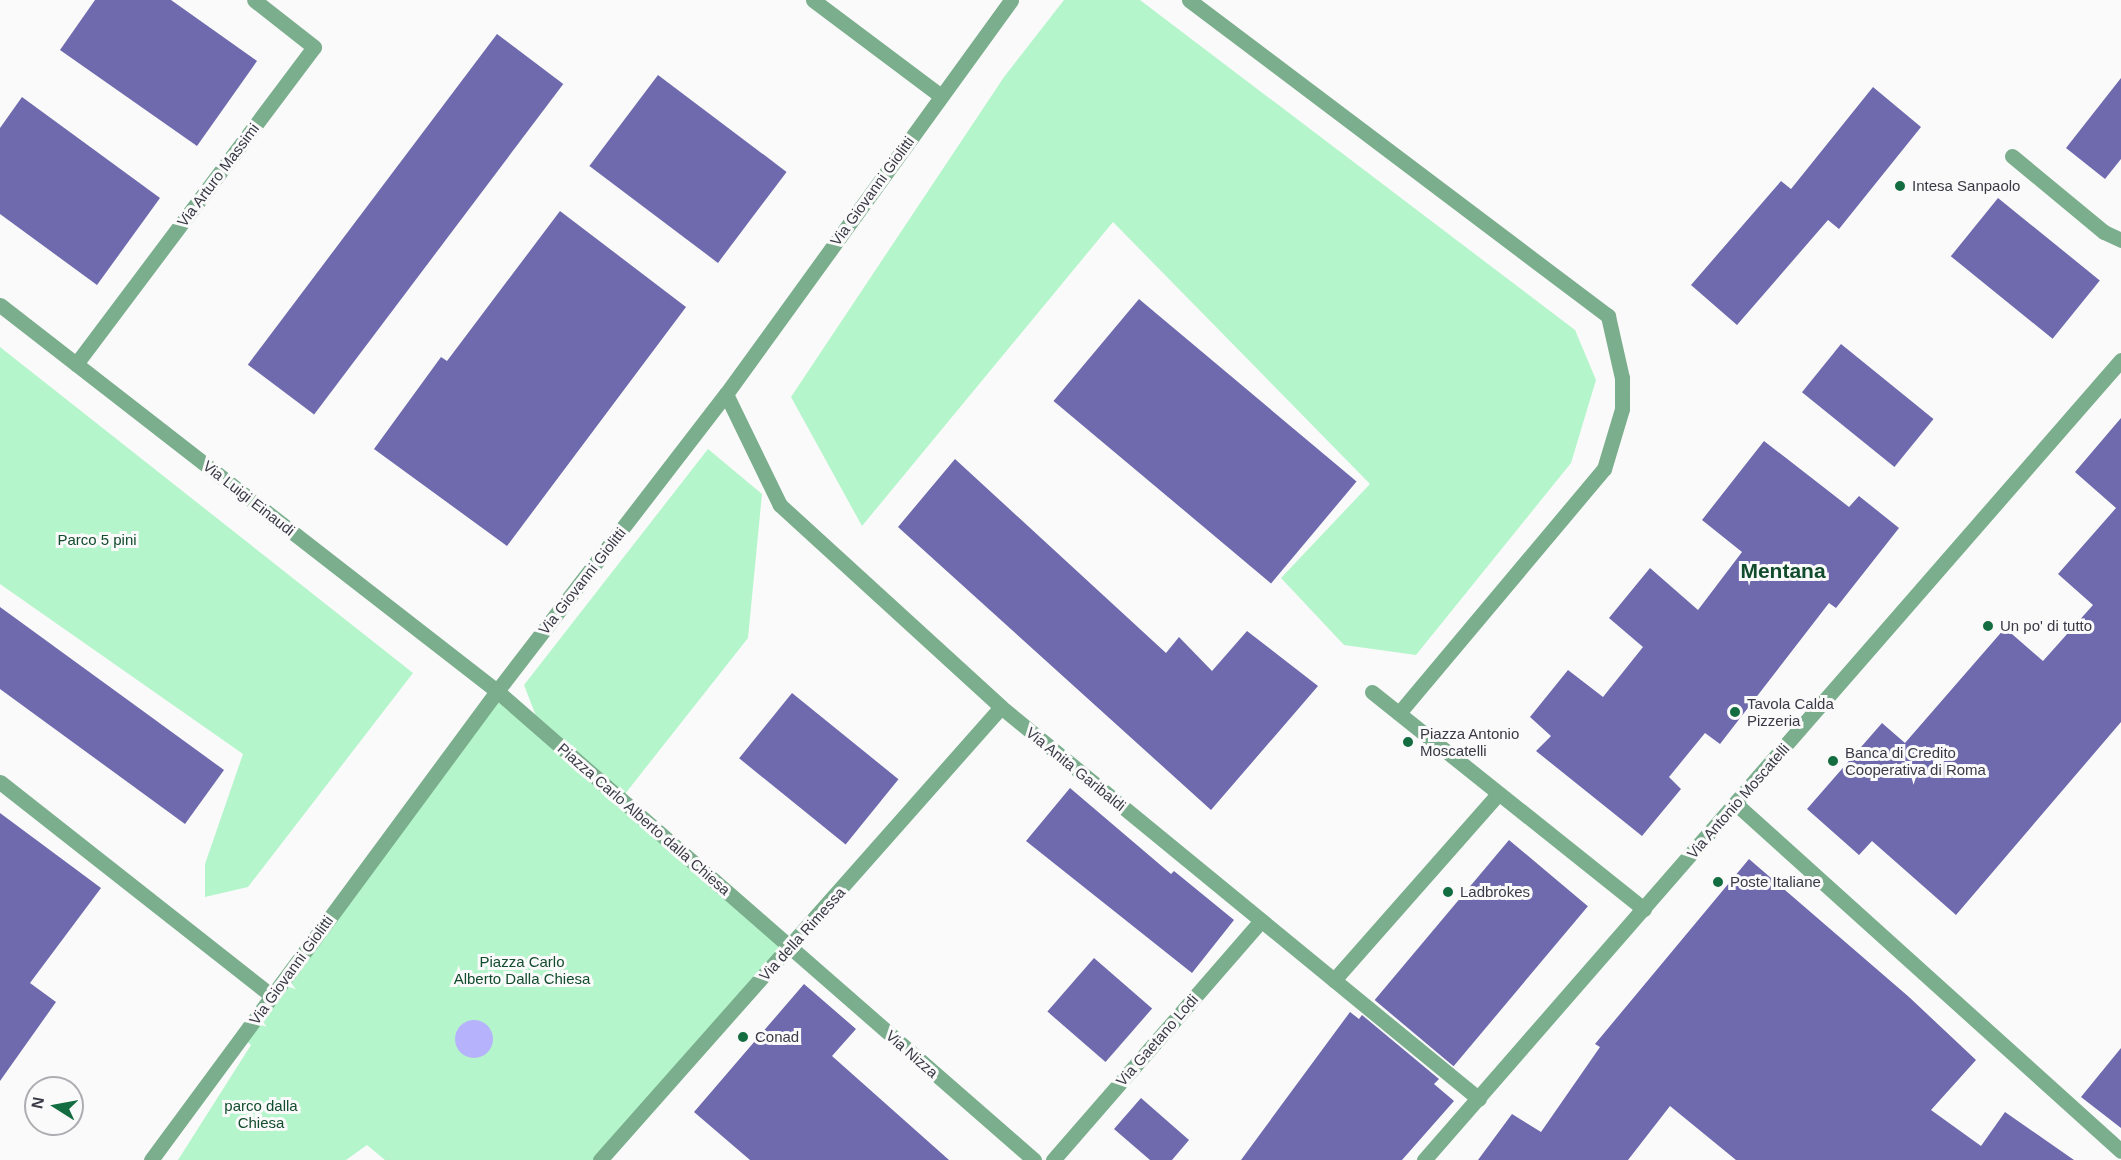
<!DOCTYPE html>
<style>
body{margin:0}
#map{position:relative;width:2121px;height:1160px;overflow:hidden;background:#fafafa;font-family:Helvetica,sans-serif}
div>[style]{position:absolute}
.green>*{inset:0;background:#b5f5cb}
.water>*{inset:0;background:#b6b3fc}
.round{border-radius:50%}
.building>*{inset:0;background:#6e6aad;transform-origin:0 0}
.service>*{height:15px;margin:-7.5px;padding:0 7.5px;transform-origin:7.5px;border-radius:7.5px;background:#7aae8c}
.pedestrian>*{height:15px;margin:-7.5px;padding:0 7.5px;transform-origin:7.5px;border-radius:7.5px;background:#7aae8c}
.minor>*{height:15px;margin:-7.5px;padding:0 7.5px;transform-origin:7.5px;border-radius:7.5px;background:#7aae8c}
.tertiary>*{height:15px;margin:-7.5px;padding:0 7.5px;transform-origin:7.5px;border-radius:7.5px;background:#7aae8c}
.dots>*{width:16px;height:16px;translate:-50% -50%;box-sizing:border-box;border:3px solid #fafafa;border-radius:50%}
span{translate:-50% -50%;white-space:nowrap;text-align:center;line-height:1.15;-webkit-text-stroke:6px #fafafa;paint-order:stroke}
.street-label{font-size:15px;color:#3a3a47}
.poi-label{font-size:15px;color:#3a3a47}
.left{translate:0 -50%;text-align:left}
.park-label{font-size:15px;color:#124c2d}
.district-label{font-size:21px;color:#114c2d;font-weight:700}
.north{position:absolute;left:24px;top:1076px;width:60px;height:60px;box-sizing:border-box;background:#fafafa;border:2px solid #adadb2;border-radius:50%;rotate:281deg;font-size:16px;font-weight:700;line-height:24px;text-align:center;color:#3a3a47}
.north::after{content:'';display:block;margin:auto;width:21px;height:27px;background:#136d40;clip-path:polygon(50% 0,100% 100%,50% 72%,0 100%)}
</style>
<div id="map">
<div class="green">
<i style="clip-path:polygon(1064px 0,1140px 0,1575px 330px,1596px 380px,1571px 463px,1416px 655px,1344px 645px,1281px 578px,1370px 484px,1113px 222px,862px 526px,791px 397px,1004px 77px)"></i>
<i style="clip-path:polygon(0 347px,413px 673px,248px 887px,205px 897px,205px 864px,243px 754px,0 584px)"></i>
<i style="clip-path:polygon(708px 449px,762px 494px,748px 638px,621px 799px,791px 947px,600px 1160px,385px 1160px,367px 1145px,346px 1160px,178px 1160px,251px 1045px,242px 1037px,497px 691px,541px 729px,524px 685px)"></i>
</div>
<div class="water">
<i class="round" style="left:455px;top:1020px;width:38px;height:38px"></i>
</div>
<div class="building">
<i style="clip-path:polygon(95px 0,171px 0,257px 61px,197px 146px,60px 50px)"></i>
<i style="left:497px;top:34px;width:83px;height:414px;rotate:37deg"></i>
<i style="left:658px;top:75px;width:161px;height:114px;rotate:37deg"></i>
<i style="clip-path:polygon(2121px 78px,2121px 159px,2105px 179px,2066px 148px)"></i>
<i style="clip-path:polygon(1873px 87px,1921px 127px,1839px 229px,1828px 220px,1737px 325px,1691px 285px,1781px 181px,1791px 189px)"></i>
<i style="clip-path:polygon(22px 97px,160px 198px,97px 285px,0 214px,0 128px)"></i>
<i style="left:1998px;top:198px;width:131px;height:75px;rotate:39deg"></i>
<i style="clip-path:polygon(560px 211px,686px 307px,507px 546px,374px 449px,441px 357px,447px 361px)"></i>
<i style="left:1139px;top:299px;width:284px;height:133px;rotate:40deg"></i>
<i style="left:1841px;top:344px;width:119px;height:62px;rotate:39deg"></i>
<i style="clip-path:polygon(2121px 418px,2121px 722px,1956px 915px,1872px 841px,1859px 855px,1807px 809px,1882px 723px,1905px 743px,2005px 628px,2043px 661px,2093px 605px,2058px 574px,2116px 508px,2075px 472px)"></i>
<i style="clip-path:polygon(1764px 441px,1849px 507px,1859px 496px,1899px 528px,1836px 608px,1829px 603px,1720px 744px,1705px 733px,1669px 777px,1681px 789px,1642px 836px,1536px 751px,1551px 736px,1530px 717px,1568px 670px,1603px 697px,1643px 647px,1609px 618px,1650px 568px,1698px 610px,1742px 552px,1702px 520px)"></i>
<i style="clip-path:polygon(955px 459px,1166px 653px,1179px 637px,1212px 671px,1247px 631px,1318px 686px,1211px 810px,898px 527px)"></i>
<i style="clip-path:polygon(0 607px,224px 770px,185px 824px,0 689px)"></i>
<i style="left:792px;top:693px;width:137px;height:84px;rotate:39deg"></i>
<i style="clip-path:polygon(1070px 788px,1171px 874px,1174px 871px,1234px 920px,1192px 973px,1026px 841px)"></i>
<i style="clip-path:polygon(0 813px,101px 888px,30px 983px,56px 1002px,0 1081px)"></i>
<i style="left:1509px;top:840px;width:103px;height:209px;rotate:40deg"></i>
<i style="clip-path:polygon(1749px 859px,1909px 997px,1976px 1060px,1931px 1110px,1981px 1146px,2005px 1112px,2074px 1160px,1736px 1160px,1670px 1106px,1628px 1160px,1478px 1160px,1512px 1114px,1541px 1132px,1600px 1047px,1595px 1044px)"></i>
<i style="left:1094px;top:958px;width:77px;height:71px;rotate:41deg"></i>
<i style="clip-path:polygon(804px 984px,856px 1029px,832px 1056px,949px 1160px,750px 1160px,694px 1112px)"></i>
<i style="clip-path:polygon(1350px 1012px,1359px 1019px,1362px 1015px,1439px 1079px,1434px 1084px,1454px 1101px,1402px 1160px,1241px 1160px)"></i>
<i style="clip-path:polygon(2121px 1048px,2121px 1128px,2081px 1097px)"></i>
<i style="clip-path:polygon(1141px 1098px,1189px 1140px,1172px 1160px,1150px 1160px,1114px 1129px)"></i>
</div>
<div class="service">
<i style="left:1189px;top:0;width:525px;rotate:37.02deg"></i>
</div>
<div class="pedestrian">
<i style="left:1736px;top:804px;width:518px;rotate:42.03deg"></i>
</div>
<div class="minor">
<i style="left:813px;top:0;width:160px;rotate:36.9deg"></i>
<i style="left:2012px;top:156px;width:119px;rotate:39.6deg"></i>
<i style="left:2104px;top:232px;width:19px;rotate:25deg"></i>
<i style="left:0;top:305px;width:629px;rotate:37.84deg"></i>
<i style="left:497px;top:691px;width:713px;rotate:41.13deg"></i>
<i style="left:76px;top:364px;width:396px;rotate:-53.1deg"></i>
<i style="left:314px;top:47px;width:76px;rotate:-141.9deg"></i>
<i style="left:726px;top:394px;width:123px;rotate:64.1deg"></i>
<i style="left:780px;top:505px;width:299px;rotate:42.4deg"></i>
<i style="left:1001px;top:707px;width:618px;rotate:39.35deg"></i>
<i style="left:1372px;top:692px;width:348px;rotate:38.6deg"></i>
<i style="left:1399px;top:713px;width:319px;rotate:-50deg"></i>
<i style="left:1604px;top:469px;width:63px;rotate:-73.3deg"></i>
<i style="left:1622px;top:409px;width:31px;rotate:-90deg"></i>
<i style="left:1622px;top:378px;width:64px;rotate:-102.7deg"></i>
<i style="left:0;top:782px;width:346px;rotate:38.2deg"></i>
<i style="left:1334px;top:980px;width:248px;rotate:-48.6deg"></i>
<i style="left:151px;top:1160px;width:583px;rotate:-53.58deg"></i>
<i style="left:497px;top:691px;width:375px;rotate:-52.4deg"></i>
<i style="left:726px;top:394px;width:486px;rotate:-54.1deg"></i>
<i style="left:600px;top:1160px;width:605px;rotate:-48.48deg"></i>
<i style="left:1053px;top:1160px;width:317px;rotate:-49deg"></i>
</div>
<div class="tertiary">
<i style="left:1424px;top:1160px;width:1061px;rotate:-48.94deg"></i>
</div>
<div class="dots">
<i style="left:1900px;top:186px;background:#136d40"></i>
<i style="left:1988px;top:626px;background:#136d40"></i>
<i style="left:1735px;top:712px;background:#136d40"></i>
<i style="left:1408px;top:742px;background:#136d40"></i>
<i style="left:1833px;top:761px;background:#136d40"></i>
<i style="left:1718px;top:882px;background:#136d40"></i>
<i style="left:1448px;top:892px;background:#136d40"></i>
<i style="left:743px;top:1037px;background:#136d40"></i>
</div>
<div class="street-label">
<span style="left:218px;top:175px;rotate:-53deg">Via Arturo Massimi</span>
<span style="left:872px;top:191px;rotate:-54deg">Via Giovanni Giolitti</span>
<span style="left:249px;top:498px;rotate:38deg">Via Luigi Einaudi</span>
<span style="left:582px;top:581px;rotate:-52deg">Via Giovanni Giolitti</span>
<span style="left:1076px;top:769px;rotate:39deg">Via Anita Garibaldi</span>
<span style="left:1738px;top:801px;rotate:-49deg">Via Antonio Moscatelli</span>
<span style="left:644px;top:819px;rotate:41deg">Piazza Carlo Alberto dalla Chiesa</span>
<span style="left:802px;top:934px;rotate:-48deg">Via della Rimessa</span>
<span style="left:291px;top:970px;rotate:-54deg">Via Giovanni Giolitti</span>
<span style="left:1157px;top:1040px;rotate:-49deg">Via Gaetano Lodi</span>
<span style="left:912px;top:1054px;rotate:41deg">Via Nizza</span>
</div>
<div class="poi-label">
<span class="left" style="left:1912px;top:186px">Intesa Sanpaolo</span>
<span class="left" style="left:2000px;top:626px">Un po' di tutto</span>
<span class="left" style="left:1747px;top:712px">Tavola Calda<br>Pizzeria</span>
<span class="left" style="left:1420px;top:742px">Piazza Antonio<br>Moscatelli</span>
<span class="left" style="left:1845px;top:761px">Banca di Credito<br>Cooperativa di Roma</span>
<span class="left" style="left:1730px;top:882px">Poste Italiane</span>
<span class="left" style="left:1460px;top:892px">Ladbrokes</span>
<span class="left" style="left:755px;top:1037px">Conad</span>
</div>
<div class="park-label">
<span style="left:97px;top:540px">Parco 5 pini</span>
<span style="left:522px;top:970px">Piazza Carlo<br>Alberto Dalla Chiesa</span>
<span style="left:261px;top:1114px">parco dalla<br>Chiesa</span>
</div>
<div class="district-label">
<span style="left:1783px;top:571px">Mentana</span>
</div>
<div class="north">N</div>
</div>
